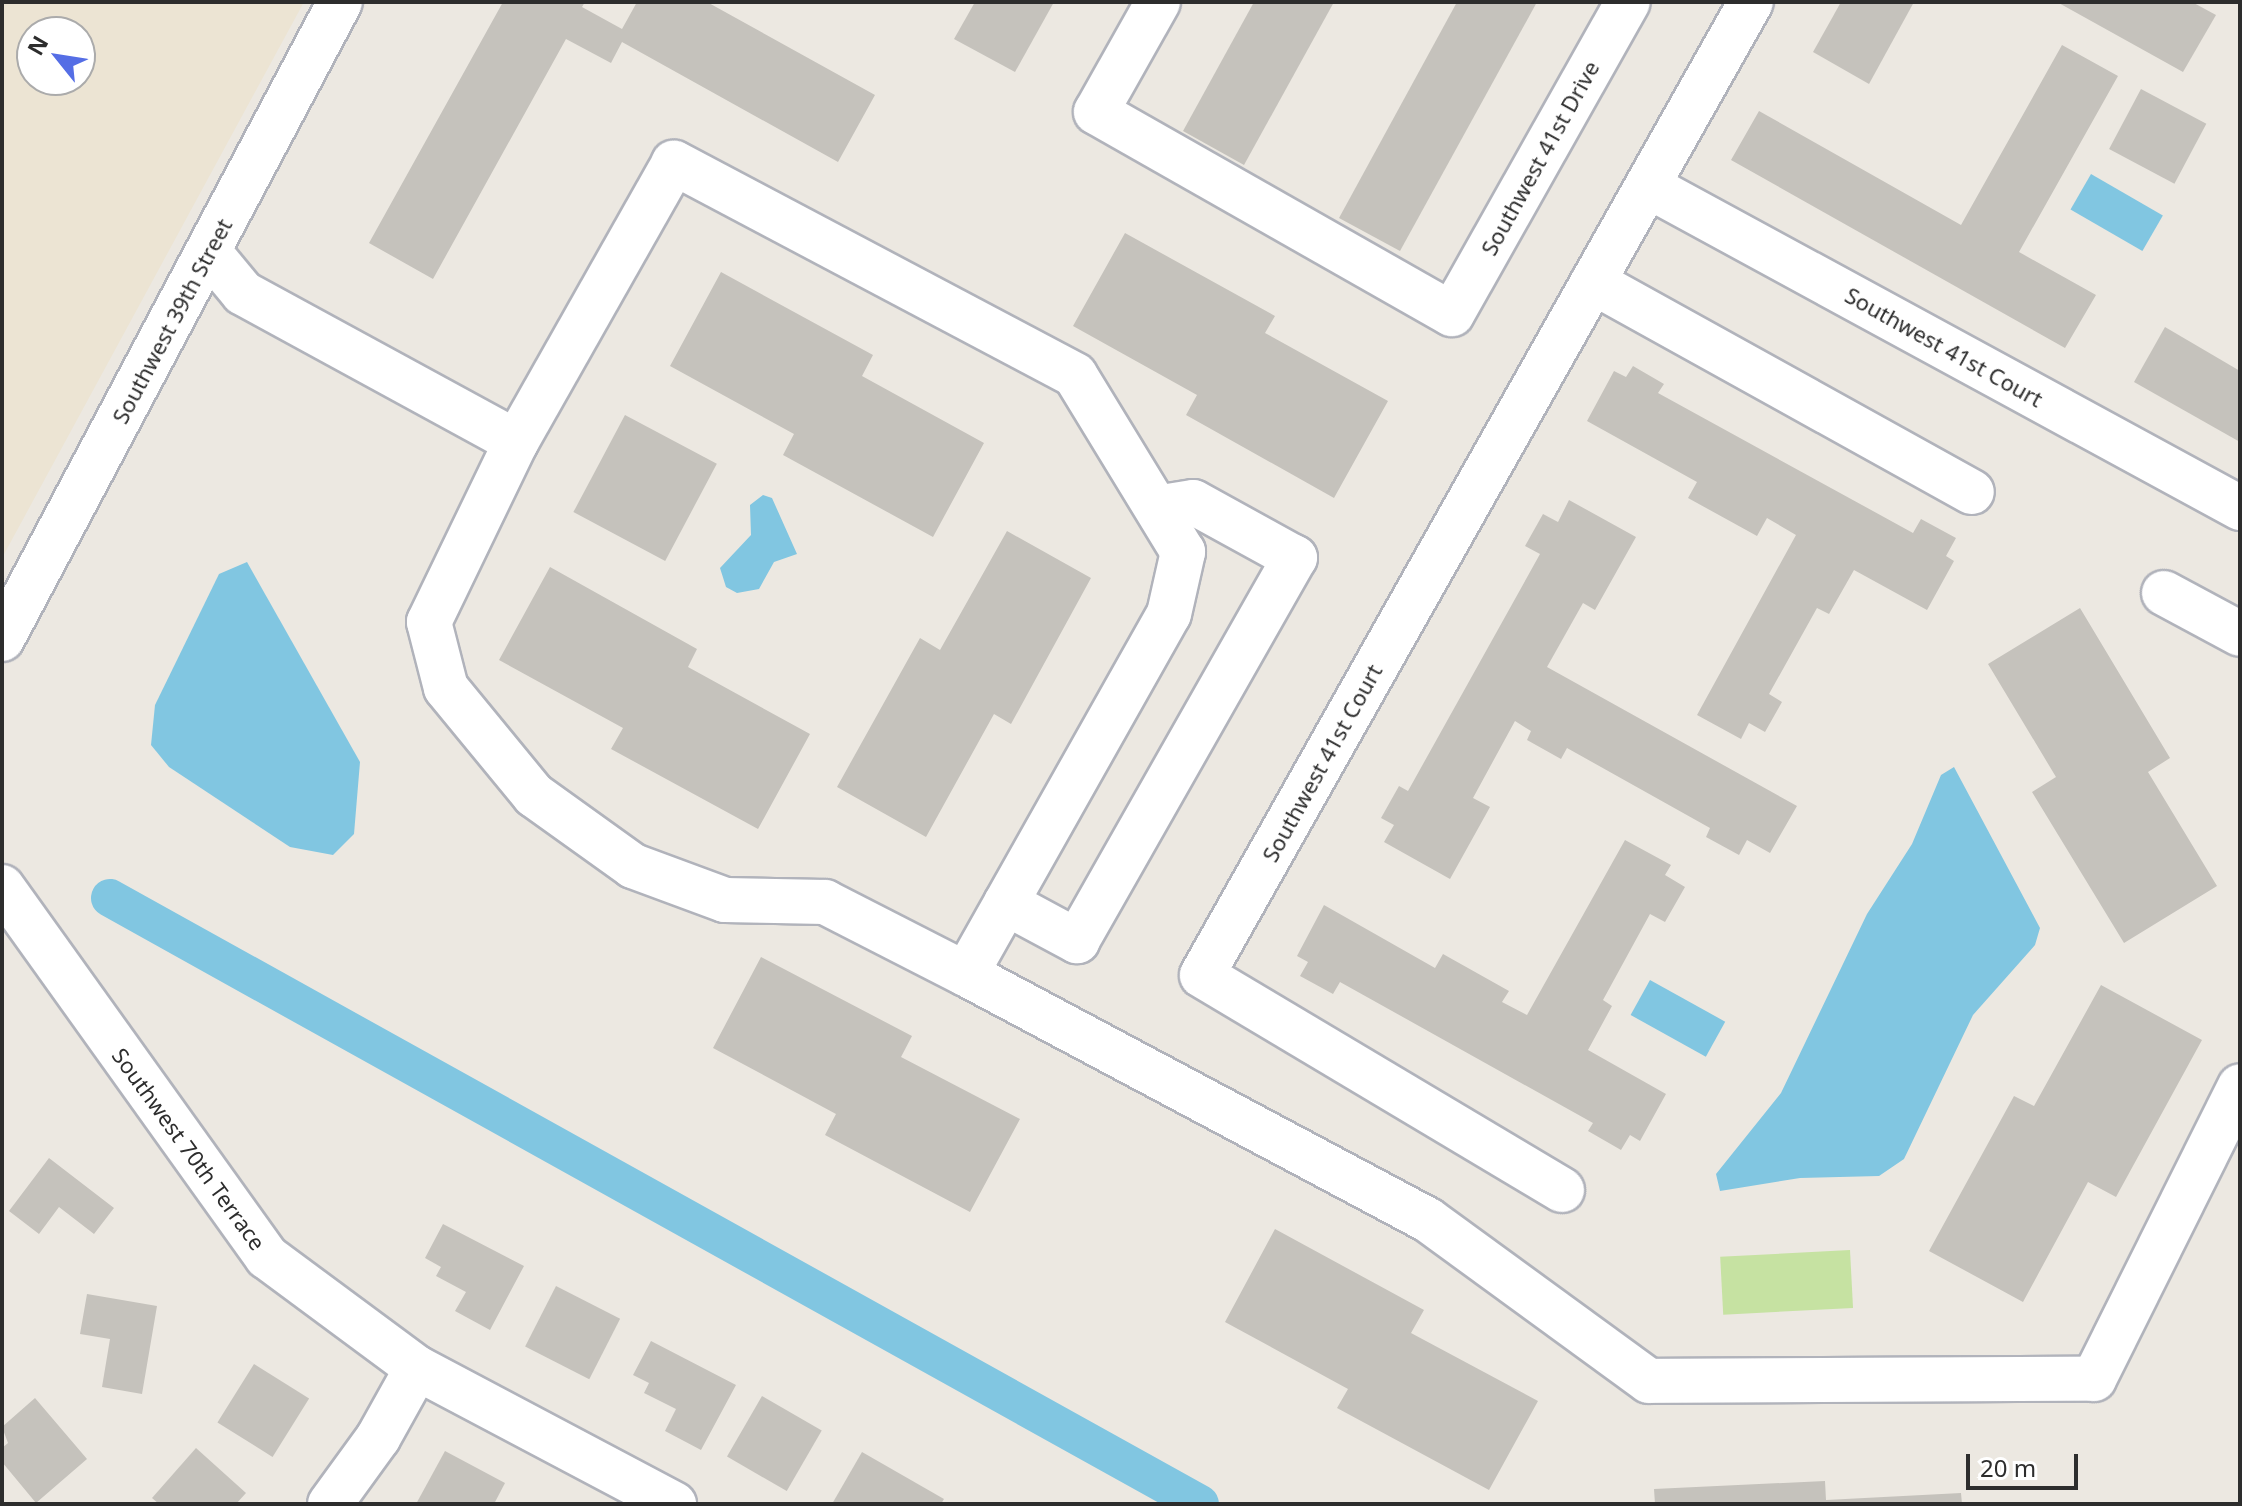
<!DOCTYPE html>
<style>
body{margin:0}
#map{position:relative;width:2242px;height:1506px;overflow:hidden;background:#ece8e1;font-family:"Noto Sans",sans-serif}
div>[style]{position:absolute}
.education>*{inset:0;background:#ece4d3}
.pitch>*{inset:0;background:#c6e2a2;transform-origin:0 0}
.water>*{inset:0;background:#81c6e1;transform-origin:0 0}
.canal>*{height:38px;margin:-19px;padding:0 19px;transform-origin:19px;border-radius:19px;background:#81c6e1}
.building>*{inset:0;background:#c5c2bc;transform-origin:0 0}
.roads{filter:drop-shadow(2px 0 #b1b3bb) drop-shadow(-2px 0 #b1b3bb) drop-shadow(0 2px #b1b3bb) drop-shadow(0 -2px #b1b3bb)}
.minor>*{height:44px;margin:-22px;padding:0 22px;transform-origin:22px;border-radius:22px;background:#fff}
span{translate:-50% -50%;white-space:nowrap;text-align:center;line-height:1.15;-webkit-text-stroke:8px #fff;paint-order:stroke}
.street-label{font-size:22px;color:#2d2d2d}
.frame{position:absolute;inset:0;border:4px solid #2d2d2d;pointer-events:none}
.north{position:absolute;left:16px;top:16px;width:80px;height:80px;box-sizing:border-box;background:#fff;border:2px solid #ababab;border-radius:50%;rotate:300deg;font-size:22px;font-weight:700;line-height:32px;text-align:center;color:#2d2d2d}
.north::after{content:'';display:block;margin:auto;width:28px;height:36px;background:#556ee5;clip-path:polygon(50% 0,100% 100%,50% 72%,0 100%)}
.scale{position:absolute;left:1966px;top:1454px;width:112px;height:36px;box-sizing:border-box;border:4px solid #2d2d2d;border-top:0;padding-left:10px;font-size:24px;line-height:28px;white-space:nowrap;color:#2d2d2d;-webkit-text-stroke:6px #fff;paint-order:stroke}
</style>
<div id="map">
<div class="education">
<i style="clip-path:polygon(evenodd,2px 2px,304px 2px,2px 558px,2px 2px,32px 32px,80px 32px,80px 80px,32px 80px,32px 32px)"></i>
</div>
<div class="pitch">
<i style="left:1850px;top:1250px;width:58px;height:130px;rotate:87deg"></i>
</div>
<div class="water">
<i style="left:2091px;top:174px;width:83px;height:41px;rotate:30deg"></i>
<i style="clip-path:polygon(763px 495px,772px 498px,797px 554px,774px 562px,759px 589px,737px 593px,726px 587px,720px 568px,751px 535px,750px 505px)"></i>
<i style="clip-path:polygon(247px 562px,360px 762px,354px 834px,333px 855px,290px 847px,169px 767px,151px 745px,155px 705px,219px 574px)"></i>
<i style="clip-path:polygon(1954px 767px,2040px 928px,2035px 945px,1973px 1015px,1904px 1159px,1879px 1176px,1800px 1178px,1720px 1191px,1716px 1174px,1781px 1093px,1867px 914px,1912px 844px,1941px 775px)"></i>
<i style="left:1650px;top:980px;width:86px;height:40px;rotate:29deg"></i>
</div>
<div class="canal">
<i style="left:110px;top:898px;width:1247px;rotate:29.07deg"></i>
</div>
<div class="building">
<i style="clip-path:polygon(503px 2px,585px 2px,582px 7px,622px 29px,637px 2px,707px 2px,875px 95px,838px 162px,622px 42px,611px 63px,566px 39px,433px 279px,369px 243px)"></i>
<i style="clip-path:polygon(975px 2px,1054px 2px,1015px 72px,954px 39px)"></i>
<i style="clip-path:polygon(1254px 2px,1334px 2px,1244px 165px,1183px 131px)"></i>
<i style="clip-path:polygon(1457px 2px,1537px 2px,1400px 251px,1339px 218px)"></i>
<i style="clip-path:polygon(1841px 2px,1914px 2px,1869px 84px,1813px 52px)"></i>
<i style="clip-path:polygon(2057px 2px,2192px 2px,2216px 15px,2183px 72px)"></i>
<i style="clip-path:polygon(2062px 45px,2118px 76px,2019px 252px,2096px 295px,2065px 348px,1731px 160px,1759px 111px,1961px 225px)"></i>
<i style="left:2141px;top:89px;width:74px;height:68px;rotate:28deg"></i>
<i style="clip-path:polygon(1125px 233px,1275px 316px,1265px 333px,1388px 401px,1334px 498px,1186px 415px,1197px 395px,1073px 326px)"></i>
<i style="clip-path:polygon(721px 272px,873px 355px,862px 376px,984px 443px,933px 537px,783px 455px,794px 434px,670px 366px)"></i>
<i style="clip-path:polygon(2165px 327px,2240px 371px,2240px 442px,2134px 382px)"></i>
<i style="clip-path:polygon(1633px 366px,1664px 384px,1658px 393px,1913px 533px,1921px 519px,1956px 538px,1946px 556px,1954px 561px,1927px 610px,1854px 570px,1829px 614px,1817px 608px,1769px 694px,1782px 702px,1765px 732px,1749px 723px,1741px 739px,1697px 715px,1796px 535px,1767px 518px,1757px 536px,1688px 498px,1697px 482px,1587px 421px,1614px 371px,1626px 377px)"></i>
<i style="left:625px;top:415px;width:104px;height:110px;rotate:28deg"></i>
<i style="clip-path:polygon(1569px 500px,1636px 537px,1595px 610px,1583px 603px,1547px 667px,1797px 806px,1770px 853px,1747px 840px,1739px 855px,1706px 837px,1710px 828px,1567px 748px,1561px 759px,1527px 740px,1531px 731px,1515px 721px,1473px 798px,1490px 807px,1450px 879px,1384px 842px,1394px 825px,1381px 818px,1399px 786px,1408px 791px,1540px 554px,1525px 546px,1543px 514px,1558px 522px)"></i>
<i style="clip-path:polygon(1007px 531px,1091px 578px,1011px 724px,994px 714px,926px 837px,837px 787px,920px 638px,940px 650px)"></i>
<i style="clip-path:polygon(550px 567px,697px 649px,688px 667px,810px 734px,758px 829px,611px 749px,623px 728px,499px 660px)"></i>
<i style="clip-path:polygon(2080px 608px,2170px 758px,2148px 772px,2217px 886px,2124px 943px,2032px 792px,2056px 777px,1988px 664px)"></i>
<i style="clip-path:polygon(1625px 840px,1671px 865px,1665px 875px,1685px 887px,1665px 922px,1650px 914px,1603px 1000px,1612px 1006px,1588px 1050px,1666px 1094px,1640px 1141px,1630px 1135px,1621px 1150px,1588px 1131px,1593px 1123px,1340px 982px,1333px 994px,1300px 976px,1308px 962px,1297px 956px,1324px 905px,1435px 968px,1443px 954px,1509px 991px,1502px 1002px,1527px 1015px)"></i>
<i style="clip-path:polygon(761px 957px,912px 1036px,901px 1057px,1020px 1119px,970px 1212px,825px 1135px,836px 1114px,713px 1048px)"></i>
<i style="clip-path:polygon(2101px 985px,2202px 1040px,2116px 1197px,2088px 1182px,2023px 1302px,1929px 1251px,2014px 1096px,2034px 1106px)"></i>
<i style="clip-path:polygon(49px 1158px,114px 1208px,94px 1234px,59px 1207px,39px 1234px,9px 1211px)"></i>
<i style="clip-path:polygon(443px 1224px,524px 1266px,490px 1330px,455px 1311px,466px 1292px,436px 1276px,441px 1267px,425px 1258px)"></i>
<i style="clip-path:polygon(1275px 1229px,1424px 1310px,1411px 1333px,1538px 1401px,1489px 1490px,1337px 1408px,1348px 1389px,1225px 1322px)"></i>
<i style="left:556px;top:1286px;width:72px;height:68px;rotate:27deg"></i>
<i style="clip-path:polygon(87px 1294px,157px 1306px,142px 1394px,102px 1387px,110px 1339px,80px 1334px)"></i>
<i style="clip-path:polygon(651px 1341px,736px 1385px,701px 1450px,665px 1431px,676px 1409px,644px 1393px,649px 1383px,633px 1375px)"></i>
<i style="left:254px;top:1364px;width:65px;height:69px;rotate:32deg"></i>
<i style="left:762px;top:1396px;width:69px;height:70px;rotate:30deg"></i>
<i style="clip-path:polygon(35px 1398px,87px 1459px,36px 1503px,2px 1462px,2px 1448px,8px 1443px,2px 1427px)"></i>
<i style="clip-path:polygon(196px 1448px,246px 1493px,236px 1504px,159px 1504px,152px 1498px)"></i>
<i style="clip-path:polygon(445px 1451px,505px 1483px,494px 1504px,416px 1504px)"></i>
<i style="clip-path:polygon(862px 1452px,944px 1499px,941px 1504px,832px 1504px)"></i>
<i style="clip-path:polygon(1825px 1481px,1826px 1500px,1961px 1493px,1962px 1504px,1655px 1504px,1654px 1489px)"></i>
</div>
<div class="roads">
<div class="minor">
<i style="left:1158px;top:2px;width:126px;rotate:119.4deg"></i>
<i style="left:1096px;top:112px;width:409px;rotate:29.6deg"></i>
<i style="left:1452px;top:314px;width:358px;rotate:-60.6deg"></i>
<i style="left:1648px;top:186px;width:674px;rotate:28.54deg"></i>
<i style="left:209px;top:252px;width:53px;rotate:50.3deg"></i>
<i style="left:243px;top:293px;width:311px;rotate:28.6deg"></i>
<i style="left:516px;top:442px;width:200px;rotate:115.8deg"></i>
<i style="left:429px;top:622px;width:68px;rotate:75.6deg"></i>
<i style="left:446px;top:688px;width:139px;rotate:50.6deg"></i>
<i style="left:534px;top:795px;width:122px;rotate:35.6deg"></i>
<i style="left:633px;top:866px;width:98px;rotate:20.3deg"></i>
<i style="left:725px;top:900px;width:100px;rotate:1.1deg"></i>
<i style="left:825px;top:902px;width:158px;rotate:27.1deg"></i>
<i style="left:966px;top:974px;width:413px;rotate:-60.6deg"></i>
<i style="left:1169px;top:614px;width:64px;rotate:-77.3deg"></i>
<i style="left:1183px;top:552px;width:207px;rotate:-121.4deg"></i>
<i style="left:1075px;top:375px;width:454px;rotate:-152.1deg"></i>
<i style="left:674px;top:163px;width:321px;rotate:119.5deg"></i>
<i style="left:1593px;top:282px;width:433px;rotate:29deg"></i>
<i style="left:2164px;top:593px;width:86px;rotate:28.3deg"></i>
<i style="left:2px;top:639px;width:721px;rotate:-62.05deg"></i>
<i style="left:2px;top:887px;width:455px;rotate:54.4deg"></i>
<i style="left:267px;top:1257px;width:187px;rotate:36.5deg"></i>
<i style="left:417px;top:1368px;width:291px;rotate:27.9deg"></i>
<i style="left:1006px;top:903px;width:81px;rotate:28.2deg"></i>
<i style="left:1077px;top:941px;width:441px;rotate:-60.4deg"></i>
<i style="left:1295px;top:558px;width:116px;rotate:-151.2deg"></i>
<i style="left:1193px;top:502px;width:36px;rotate:171deg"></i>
<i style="left:966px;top:974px;width:523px;rotate:28.03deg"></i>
<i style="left:1428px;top:1220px;width:273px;rotate:36.1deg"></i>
<i style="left:1649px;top:1381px;width:445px;rotate:-0.3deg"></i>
<i style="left:2094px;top:1379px;width:327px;rotate:-63.5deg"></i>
<i style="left:1562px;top:1190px;width:419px;rotate:-149.2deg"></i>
<i style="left:1202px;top:975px;width:1117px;rotate:-60.57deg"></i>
<i style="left:330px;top:1504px;width:82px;rotate:-54deg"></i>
<i style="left:378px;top:1438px;width:80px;rotate:-60.9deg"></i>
</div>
</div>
<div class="street-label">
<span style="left:1540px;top:158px;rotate:-61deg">Southwest 41st Drive</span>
<span style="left:172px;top:321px;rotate:-62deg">Southwest 39th Street</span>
<span style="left:1944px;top:347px;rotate:29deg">Southwest 41st Court</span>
<span style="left:1322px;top:763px;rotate:-61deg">Southwest 41st Court</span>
<span style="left:189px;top:1149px;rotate:54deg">Southwest 70th Terrace</span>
</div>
<div class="frame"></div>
<div class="north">N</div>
<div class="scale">20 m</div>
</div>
